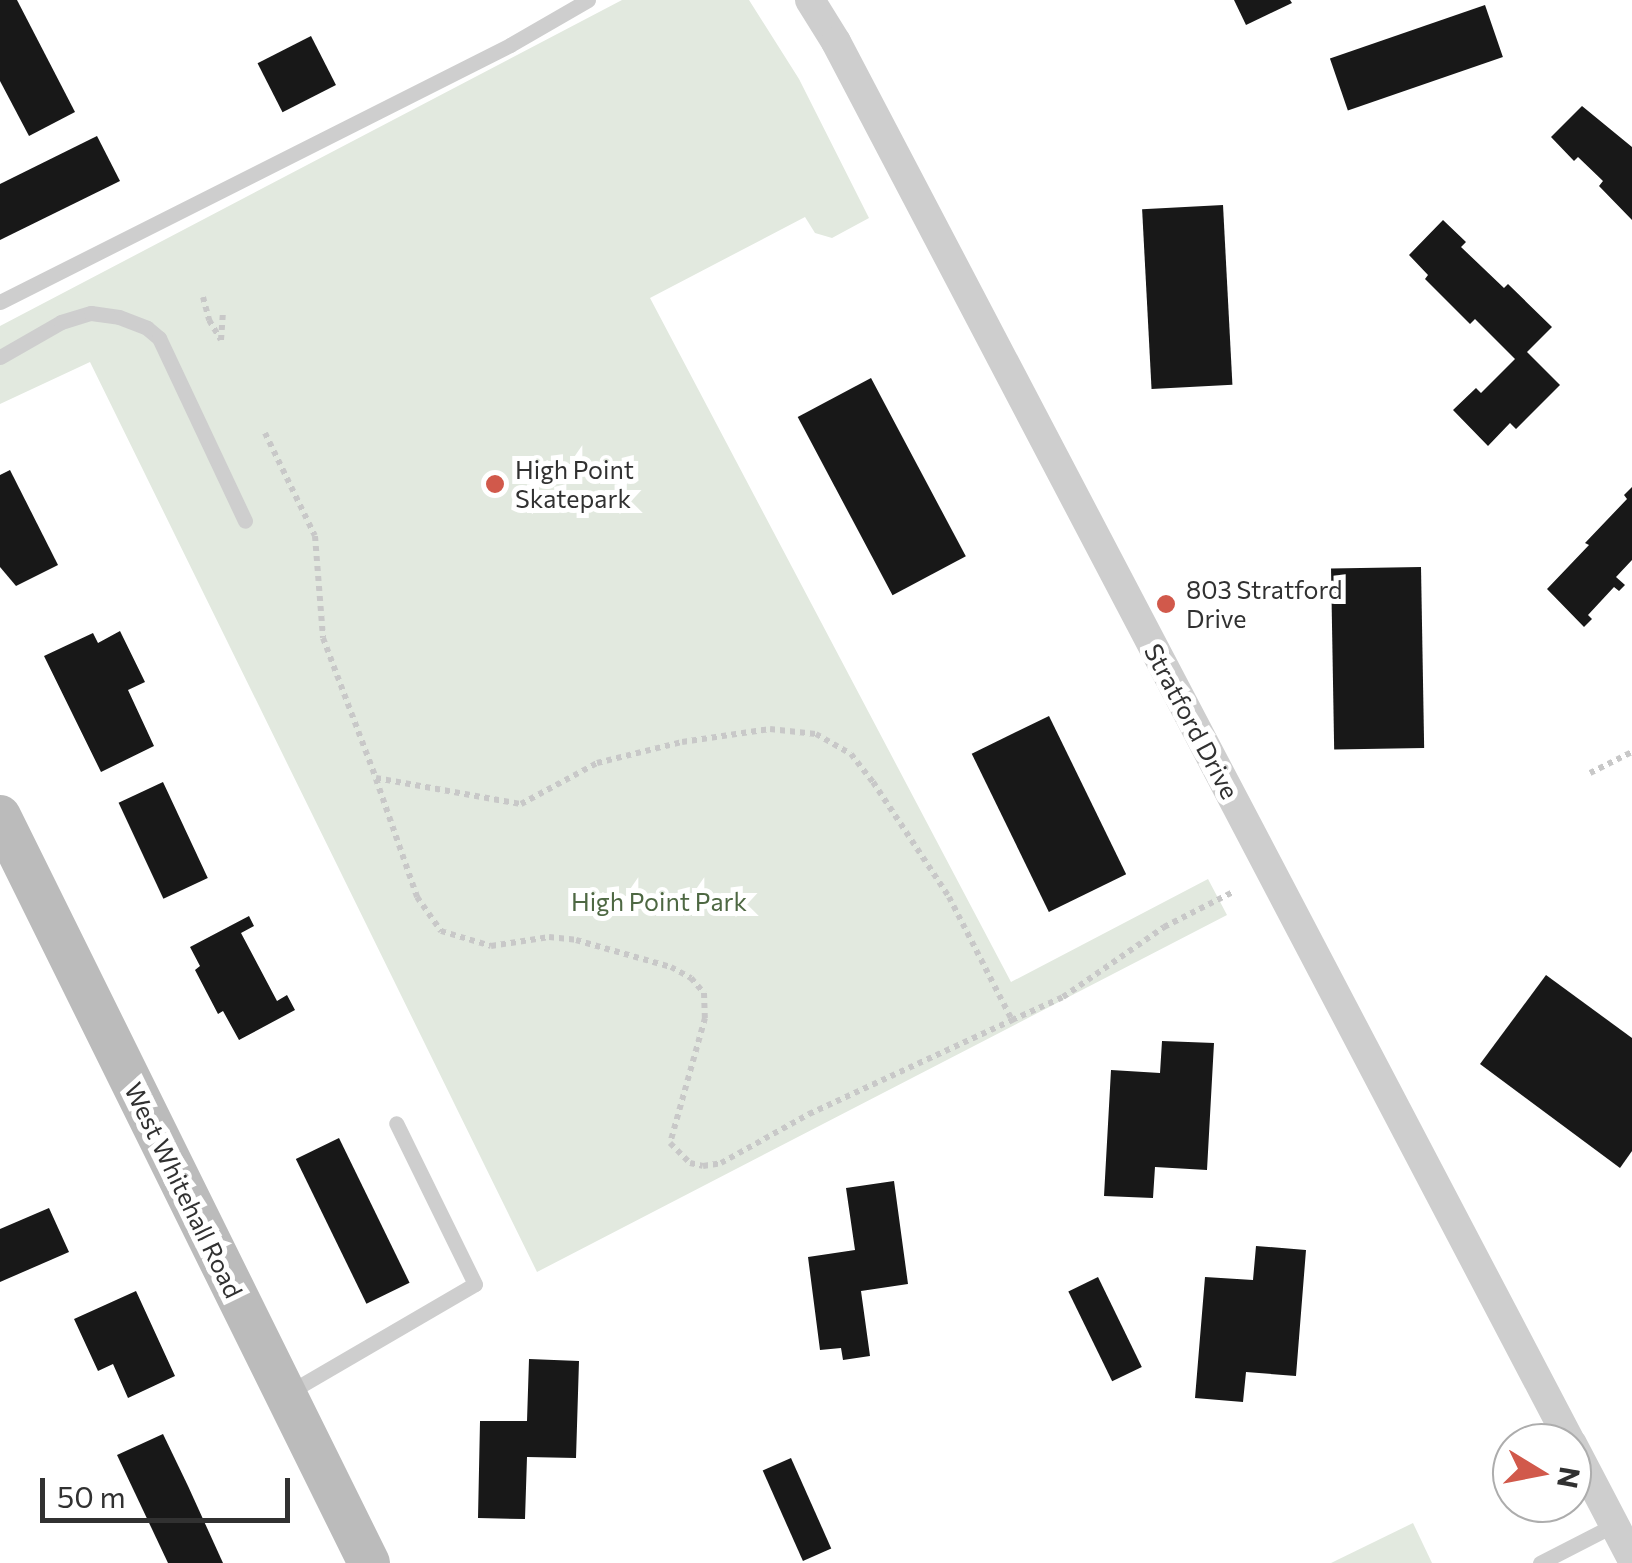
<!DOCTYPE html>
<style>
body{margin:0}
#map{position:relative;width:1632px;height:1563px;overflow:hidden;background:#fff;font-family:Commissioner,sans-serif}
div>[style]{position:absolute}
.green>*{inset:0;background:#e2e9df}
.building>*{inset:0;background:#181818;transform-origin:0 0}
.path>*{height:6px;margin-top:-3px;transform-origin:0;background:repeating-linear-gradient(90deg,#c8c8c8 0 5px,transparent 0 10px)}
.service>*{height:15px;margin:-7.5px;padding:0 7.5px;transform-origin:7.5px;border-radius:7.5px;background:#cecece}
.minor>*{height:30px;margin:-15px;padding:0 15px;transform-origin:15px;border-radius:15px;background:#cecece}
.secondary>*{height:42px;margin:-21px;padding:0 21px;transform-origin:21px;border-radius:21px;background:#bbb}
.dots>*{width:28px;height:28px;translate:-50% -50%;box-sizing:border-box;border:5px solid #fff;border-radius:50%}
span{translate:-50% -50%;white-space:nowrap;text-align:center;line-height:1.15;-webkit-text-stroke:10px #fff;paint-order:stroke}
.poi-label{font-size:25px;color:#313131}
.left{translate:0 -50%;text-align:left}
.street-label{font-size:25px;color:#313131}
.park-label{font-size:25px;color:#4e6843}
.north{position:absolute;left:1492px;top:1423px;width:100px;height:100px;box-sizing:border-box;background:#fff;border:2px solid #adadad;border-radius:50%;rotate:100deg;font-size:28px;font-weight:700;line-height:40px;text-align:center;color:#313131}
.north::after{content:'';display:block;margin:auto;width:35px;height:45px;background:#d1594b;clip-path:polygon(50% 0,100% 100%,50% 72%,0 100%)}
.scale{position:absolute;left:40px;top:1478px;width:250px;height:45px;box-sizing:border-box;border:5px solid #313131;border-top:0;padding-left:12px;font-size:30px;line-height:35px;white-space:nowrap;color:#313131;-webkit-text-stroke:8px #fff;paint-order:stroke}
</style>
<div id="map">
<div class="green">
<i style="clip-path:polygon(622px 0,749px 0,799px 79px,869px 218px,832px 238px,815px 233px,805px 217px,650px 298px,1011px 982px,1208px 879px,1227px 915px,537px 1272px,90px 362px,0 404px,0 326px)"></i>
<i style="clip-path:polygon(1413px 1523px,1432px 1563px,1331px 1563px)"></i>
</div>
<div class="building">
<i style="clip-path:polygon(0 0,17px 0,75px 112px,29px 136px,0 81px)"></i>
<i style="clip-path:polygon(1234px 0,1290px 0,1292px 3px,1246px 25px)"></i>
<i style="left:1485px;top:5px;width:55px;height:164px;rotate:71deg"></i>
<i style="left:311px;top:36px;width:55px;height:60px;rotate:63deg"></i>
<i style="clip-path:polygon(1582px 106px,1632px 147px,1632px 220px,1599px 186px,1603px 181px,1578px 157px,1574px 161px,1551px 137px)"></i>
<i style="clip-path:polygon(97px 136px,120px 181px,0 240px,0 184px)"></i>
<i style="left:1223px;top:205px;width:180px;height:81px;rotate:87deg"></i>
<i style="clip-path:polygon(1443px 220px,1466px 242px,1461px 247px,1504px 288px,1508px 284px,1552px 327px,1527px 352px,1560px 385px,1516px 429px,1510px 423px,1488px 446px,1453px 410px,1476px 388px,1481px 393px,1515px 359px,1475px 319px,1470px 324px,1425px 279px,1428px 275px,1409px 255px)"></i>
<i style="left:871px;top:378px;width:202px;height:83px;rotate:62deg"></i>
<i style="clip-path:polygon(10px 470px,58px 565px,16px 586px,0 567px,0 475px)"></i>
<i style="clip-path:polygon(1632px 487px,1632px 560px,1616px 577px,1625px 585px,1619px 591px,1614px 587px,1588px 615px,1592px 619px,1584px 627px,1547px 589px,1589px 545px,1585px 543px,1627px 499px,1624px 495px)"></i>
<i style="left:1421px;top:567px;width:181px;height:90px;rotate:89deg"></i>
<i style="clip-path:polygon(120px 631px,145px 682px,128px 690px,154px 746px,101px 772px,44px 656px,93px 633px,98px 643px)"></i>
<i style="left:1049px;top:716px;width:176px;height:86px;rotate:64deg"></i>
<i style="left:163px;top:782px;width:106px;height:49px;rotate:65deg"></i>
<i style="clip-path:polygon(249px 916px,254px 926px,241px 933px,277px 1001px,287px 995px,295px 1010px,239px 1040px,223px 1011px,218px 1014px,195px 970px,200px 966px,190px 947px)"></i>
<i style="clip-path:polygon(1546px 975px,1632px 1038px,1632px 1151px,1620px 1168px,1480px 1064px)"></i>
<i style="clip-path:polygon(1162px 1041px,1214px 1043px,1207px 1170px,1155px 1167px,1153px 1198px,1104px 1196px,1111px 1070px,1160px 1073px)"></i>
<i style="left:339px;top:1138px;width:161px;height:48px;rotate:64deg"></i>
<i style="clip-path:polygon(894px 1181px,908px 1284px,861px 1291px,870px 1356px,843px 1360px,841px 1348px,820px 1350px,808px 1257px,855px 1250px,846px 1188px)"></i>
<i style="clip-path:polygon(49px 1208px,69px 1252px,0 1282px,0 1229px)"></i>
<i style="clip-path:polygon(1256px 1246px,1306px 1250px,1296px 1376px,1246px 1372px,1243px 1402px,1195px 1398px,1205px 1277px,1253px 1280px)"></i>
<i style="left:1098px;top:1277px;width:100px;height:33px;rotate:64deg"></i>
<i style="clip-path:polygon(136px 1291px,175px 1376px,128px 1398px,113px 1364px,98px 1371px,74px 1319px)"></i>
<i style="clip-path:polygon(529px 1359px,579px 1361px,576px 1458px,527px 1457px,525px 1519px,478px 1518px,480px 1421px,527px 1421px)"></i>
<i style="clip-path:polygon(163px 1434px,188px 1486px,223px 1563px,168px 1563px,117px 1455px)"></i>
<i style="left:791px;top:1458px;width:99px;height:31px;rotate:66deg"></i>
</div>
<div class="path">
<i style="left:203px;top:297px;width:24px;rotate:75deg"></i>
<i style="left:209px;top:320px;width:23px;rotate:59deg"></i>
<i style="left:221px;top:340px;width:28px;rotate:-86deg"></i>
<i style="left:265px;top:433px;width:114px;rotate:64.1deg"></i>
<i style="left:315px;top:536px;width:102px;rotate:85.5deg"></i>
<i style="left:323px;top:638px;width:150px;rotate:69.3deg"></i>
<i style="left:376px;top:778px;width:147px;rotate:10.2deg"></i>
<i style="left:521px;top:804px;width:86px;rotate:-28.3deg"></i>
<i style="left:597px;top:763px;width:88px;rotate:-13.9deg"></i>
<i style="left:682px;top:742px;width:89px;rotate:-8.4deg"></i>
<i style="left:770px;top:729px;width:46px;rotate:6.2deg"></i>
<i style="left:816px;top:734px;width:40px;rotate:29.7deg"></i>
<i style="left:851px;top:754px;width:36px;rotate:52deg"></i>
<i style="left:873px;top:782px;width:138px;rotate:56.5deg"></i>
<i style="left:949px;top:897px;width:138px;rotate:62.9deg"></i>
<i style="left:1012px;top:1020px;width:56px;rotate:-24.3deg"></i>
<i style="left:1063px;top:997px;width:123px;rotate:-34.7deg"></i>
<i style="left:1164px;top:927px;width:77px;rotate:-26.9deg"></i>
<i style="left:1590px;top:773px;width:47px;rotate:-26.6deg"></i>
<i style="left:376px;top:779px;width:125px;rotate:70.8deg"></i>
<i style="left:417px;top:897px;width:42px;rotate:54.8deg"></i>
<i style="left:441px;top:931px;width:52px;rotate:16.7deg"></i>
<i style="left:491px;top:946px;width:59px;rotate:-8.8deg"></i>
<i style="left:549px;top:937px;width:27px;rotate:6deg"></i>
<i style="left:576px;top:940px;width:99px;rotate:15.9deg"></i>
<i style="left:671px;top:967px;width:23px;rotate:29deg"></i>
<i style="left:691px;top:978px;width:20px;rotate:49deg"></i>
<i style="left:704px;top:993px;width:25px;rotate:88deg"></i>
<i style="left:705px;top:1018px;width:130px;rotate:105.6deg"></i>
<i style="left:670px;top:1143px;width:28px;rotate:45deg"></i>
<i style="left:690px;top:1163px;width:13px;rotate:13deg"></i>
<i style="left:703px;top:1166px;width:18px;rotate:-9deg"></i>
<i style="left:721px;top:1163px;width:101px;rotate:-29.1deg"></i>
<i style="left:809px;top:1114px;width:224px;rotate:-24.8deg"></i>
</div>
<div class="service">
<i style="left:0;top:302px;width:571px;rotate:-26.74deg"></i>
<i style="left:510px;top:45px;width:90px;rotate:-30deg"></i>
<i style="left:0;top:357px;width:70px;rotate:-29.8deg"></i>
<i style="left:61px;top:322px;width:31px;rotate:-17deg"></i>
<i style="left:91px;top:313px;width:28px;rotate:8deg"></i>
<i style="left:119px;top:317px;width:30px;rotate:21deg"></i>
<i style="left:147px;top:328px;width:16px;rotate:40deg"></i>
<i style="left:159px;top:338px;width:202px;rotate:64.8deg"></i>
<i style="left:288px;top:1393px;width:216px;rotate:-30.2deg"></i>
<i style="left:475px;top:1284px;width:179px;rotate:-116.1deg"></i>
<i style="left:1540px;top:1563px;width:83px;rotate:-27.2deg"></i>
</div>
<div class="minor">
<i style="left:810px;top:0;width:49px;rotate:58.2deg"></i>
<i style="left:836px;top:42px;width:1582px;rotate:62.32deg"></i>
<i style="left:1572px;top:1444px;width:130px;rotate:62.4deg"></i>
</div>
<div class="secondary">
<i style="left:0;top:816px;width:833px;rotate:63.71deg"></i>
</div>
<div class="dots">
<i style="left:495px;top:484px;background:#d1594b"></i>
<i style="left:1166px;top:604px;background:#d1594b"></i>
</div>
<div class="poi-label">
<span class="left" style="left:515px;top:484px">High Point<br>Skatepark</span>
<span class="left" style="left:1186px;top:604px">803 Stratford<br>Drive</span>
</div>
<div class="street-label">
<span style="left:1192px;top:721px;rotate:62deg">Stratford Drive</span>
<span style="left:184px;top:1190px;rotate:64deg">West Whitehall Road</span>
</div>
<div class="park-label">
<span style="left:659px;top:901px">High Point Park</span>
</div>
<div class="north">N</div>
<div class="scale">50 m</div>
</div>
